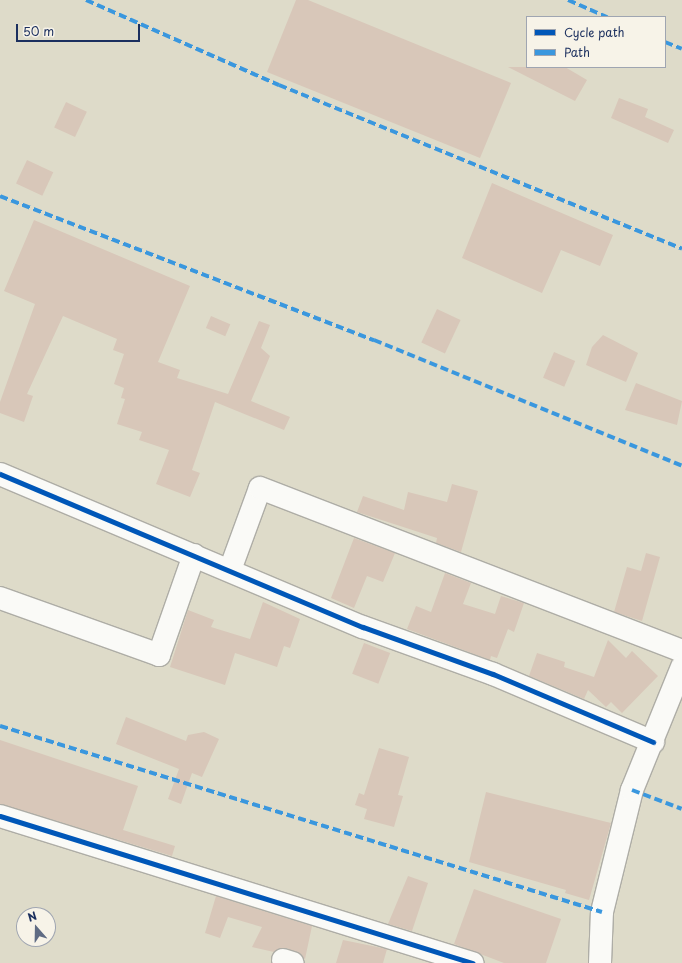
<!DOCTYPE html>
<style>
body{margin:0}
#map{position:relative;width:682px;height:963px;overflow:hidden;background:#dedbc9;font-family:"Playpen Sans",sans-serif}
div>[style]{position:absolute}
.building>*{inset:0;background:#d8c7b9;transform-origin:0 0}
.roads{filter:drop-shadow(1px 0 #aeada6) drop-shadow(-1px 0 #aeada6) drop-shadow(0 1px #aeada6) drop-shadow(0 -1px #aeada6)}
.minor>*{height:22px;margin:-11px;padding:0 11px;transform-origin:11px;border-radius:11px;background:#fafaf7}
.quiet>*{height:4px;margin-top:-2px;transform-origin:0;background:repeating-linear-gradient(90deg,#3a97de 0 8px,transparent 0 12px)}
.cycleway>*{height:5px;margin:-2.5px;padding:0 2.5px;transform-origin:2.5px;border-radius:2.5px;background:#0057b8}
span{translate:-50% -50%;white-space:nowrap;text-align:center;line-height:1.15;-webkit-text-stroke:4px #f7f3e8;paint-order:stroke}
.legend{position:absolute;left:526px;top:16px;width:140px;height:52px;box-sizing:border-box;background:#f7f3e8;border:1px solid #9fa5b1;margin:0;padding:5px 7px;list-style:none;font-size:12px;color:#1b2f5e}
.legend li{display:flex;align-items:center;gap:8px;height:20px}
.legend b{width:20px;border:1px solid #9fa5b1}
.north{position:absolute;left:16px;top:907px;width:40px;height:40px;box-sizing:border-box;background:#f7f3e8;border:1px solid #9fa5b1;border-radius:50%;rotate:340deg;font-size:11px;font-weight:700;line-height:16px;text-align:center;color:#1b2f5e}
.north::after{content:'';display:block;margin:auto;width:14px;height:18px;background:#5f6b83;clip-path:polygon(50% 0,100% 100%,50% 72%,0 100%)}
.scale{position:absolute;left:16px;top:24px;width:124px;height:18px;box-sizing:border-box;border:2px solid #1b2f5e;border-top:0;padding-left:5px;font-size:12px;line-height:14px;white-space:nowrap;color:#1b2f5e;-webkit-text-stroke:3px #f7f3e8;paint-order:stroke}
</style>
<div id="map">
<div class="building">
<i style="clip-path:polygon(296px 0,308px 0,511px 83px,480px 158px,267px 72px)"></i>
<i style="clip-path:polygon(508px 67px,565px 67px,587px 80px,575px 101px)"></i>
<i style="clip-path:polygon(619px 98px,648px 109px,645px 117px,674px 130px,668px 143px,611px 118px)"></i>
<i style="left:66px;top:102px;width:23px;height:28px;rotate:25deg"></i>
<i style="left:27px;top:160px;width:29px;height:26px;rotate:25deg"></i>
<i style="clip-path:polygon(492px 183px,613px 235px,600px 266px,561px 250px,542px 293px,462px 258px)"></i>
<i style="clip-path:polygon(34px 220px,190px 286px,158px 362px,180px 370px,177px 378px,228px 394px,259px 321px,270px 325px,261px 348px,270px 356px,251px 401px,290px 417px,284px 430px,215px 402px,192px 470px,200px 473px,190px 497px,156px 484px,169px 450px,139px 440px,142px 432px,117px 424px,125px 399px,121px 398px,124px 388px,114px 384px,124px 354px,113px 350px,117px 339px,63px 316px,27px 394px,33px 396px,24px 422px,0 413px,0 402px,35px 304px,4px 291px)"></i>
<i style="left:437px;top:309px;width:26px;height:37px;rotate:25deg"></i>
<i style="left:211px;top:316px;width:21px;height:13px;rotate:23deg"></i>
<i style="clip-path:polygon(603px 335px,638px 353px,626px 382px,586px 365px,592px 347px)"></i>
<i style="left:554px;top:352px;width:23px;height:28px;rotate:23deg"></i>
<i style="clip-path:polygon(636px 383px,682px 401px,677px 425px,625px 410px)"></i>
<i style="clip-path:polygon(452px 484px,478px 491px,461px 552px,436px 543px,437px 538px,357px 512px,363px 496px,404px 510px,408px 492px,447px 502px)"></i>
<i style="clip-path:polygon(354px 538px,395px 553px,383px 582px,367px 576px,354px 608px,331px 598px)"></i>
<i style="clip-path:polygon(646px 553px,660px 557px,642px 621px,614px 612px,627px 567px,641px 571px)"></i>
<i style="clip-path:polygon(445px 573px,471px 583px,463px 604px,495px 614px,501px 596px,524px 603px,514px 632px,508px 629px,497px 658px,491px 656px,490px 660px,407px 629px,416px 606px,431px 612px)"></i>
<i style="clip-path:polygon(263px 602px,300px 619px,290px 648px,284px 646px,277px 667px,235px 653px,225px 685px,170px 667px,188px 610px,214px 620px,211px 627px,250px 639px)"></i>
<i style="clip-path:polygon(608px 640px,626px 658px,632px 651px,658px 676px,622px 713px,611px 702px,606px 707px,588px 690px,584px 699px,529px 676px,537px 653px,565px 662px,564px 667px,594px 677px)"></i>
<i style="left:364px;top:643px;width:28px;height:33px;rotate:21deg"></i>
<i style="clip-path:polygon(126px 717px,186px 741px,188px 735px,204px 732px,219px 739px,202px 777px,192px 773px,181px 804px,168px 799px,179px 769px,116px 744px)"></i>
<i style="clip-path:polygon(0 740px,138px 786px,123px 830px,175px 846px,172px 856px,0 804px)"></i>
<i style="clip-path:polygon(379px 748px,409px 757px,398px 795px,403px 796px,394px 827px,364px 819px,367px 809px,355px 805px,359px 793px,364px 795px)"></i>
<i style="clip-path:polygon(486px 792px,611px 823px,589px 900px,565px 893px,566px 890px,469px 862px)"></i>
<i style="clip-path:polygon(408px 876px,428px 883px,412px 931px,388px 924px)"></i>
<i style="clip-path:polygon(474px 889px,561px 919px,546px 963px,504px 963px,454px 944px)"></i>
<i style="clip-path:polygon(216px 896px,312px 926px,305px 959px,287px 948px,274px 952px,252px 947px,262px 927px,228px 917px,220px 938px,205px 933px)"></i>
<i style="clip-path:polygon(343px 940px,387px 949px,383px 963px,336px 963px)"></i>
</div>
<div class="roads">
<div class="minor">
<i style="left:0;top:474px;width:394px;rotate:22.9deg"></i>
<i style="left:363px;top:627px;width:138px;rotate:19.9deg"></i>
<i style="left:493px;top:674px;width:174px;rotate:23deg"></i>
<i style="left:230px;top:570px;width:87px;rotate:-69.9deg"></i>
<i style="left:260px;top:488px;width:452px;rotate:21.1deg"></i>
<i style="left:0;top:598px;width:169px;rotate:19.7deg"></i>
<i style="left:159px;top:655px;width:106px;rotate:-70.7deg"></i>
<i style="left:0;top:816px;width:495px;rotate:17.3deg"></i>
<i style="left:283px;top:960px;width:10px;rotate:17deg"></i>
<i style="left:600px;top:963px;width:51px;rotate:-87.8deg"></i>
<i style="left:602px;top:912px;width:126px;rotate:-76.2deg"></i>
<i style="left:632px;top:790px;width:133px;rotate:-67.9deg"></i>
</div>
</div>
<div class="quiet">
<i style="left:86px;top:0;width:211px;rotate:23.8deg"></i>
<i style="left:279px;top:85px;width:435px;rotate:22.1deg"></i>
<i style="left:568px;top:0;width:43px;rotate:23.6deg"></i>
<i style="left:665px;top:42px;width:18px;rotate:22deg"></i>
<i style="left:0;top:196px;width:401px;rotate:21.1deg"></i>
<i style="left:374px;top:340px;width:333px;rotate:22.2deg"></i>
<i style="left:0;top:726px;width:630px;rotate:17.17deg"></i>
<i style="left:632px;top:790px;width:53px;rotate:20.8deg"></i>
</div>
<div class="cycleway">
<i style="left:0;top:474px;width:394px;rotate:22.9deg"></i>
<i style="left:363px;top:627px;width:138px;rotate:19.9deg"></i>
<i style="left:493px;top:674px;width:174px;rotate:23deg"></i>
<i style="left:0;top:816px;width:495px;rotate:17.3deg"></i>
</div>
<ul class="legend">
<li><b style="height:5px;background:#0057b8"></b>Cycle path</li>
<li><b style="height:5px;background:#3a97de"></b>Path</li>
</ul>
<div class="north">N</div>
<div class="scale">50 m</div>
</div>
